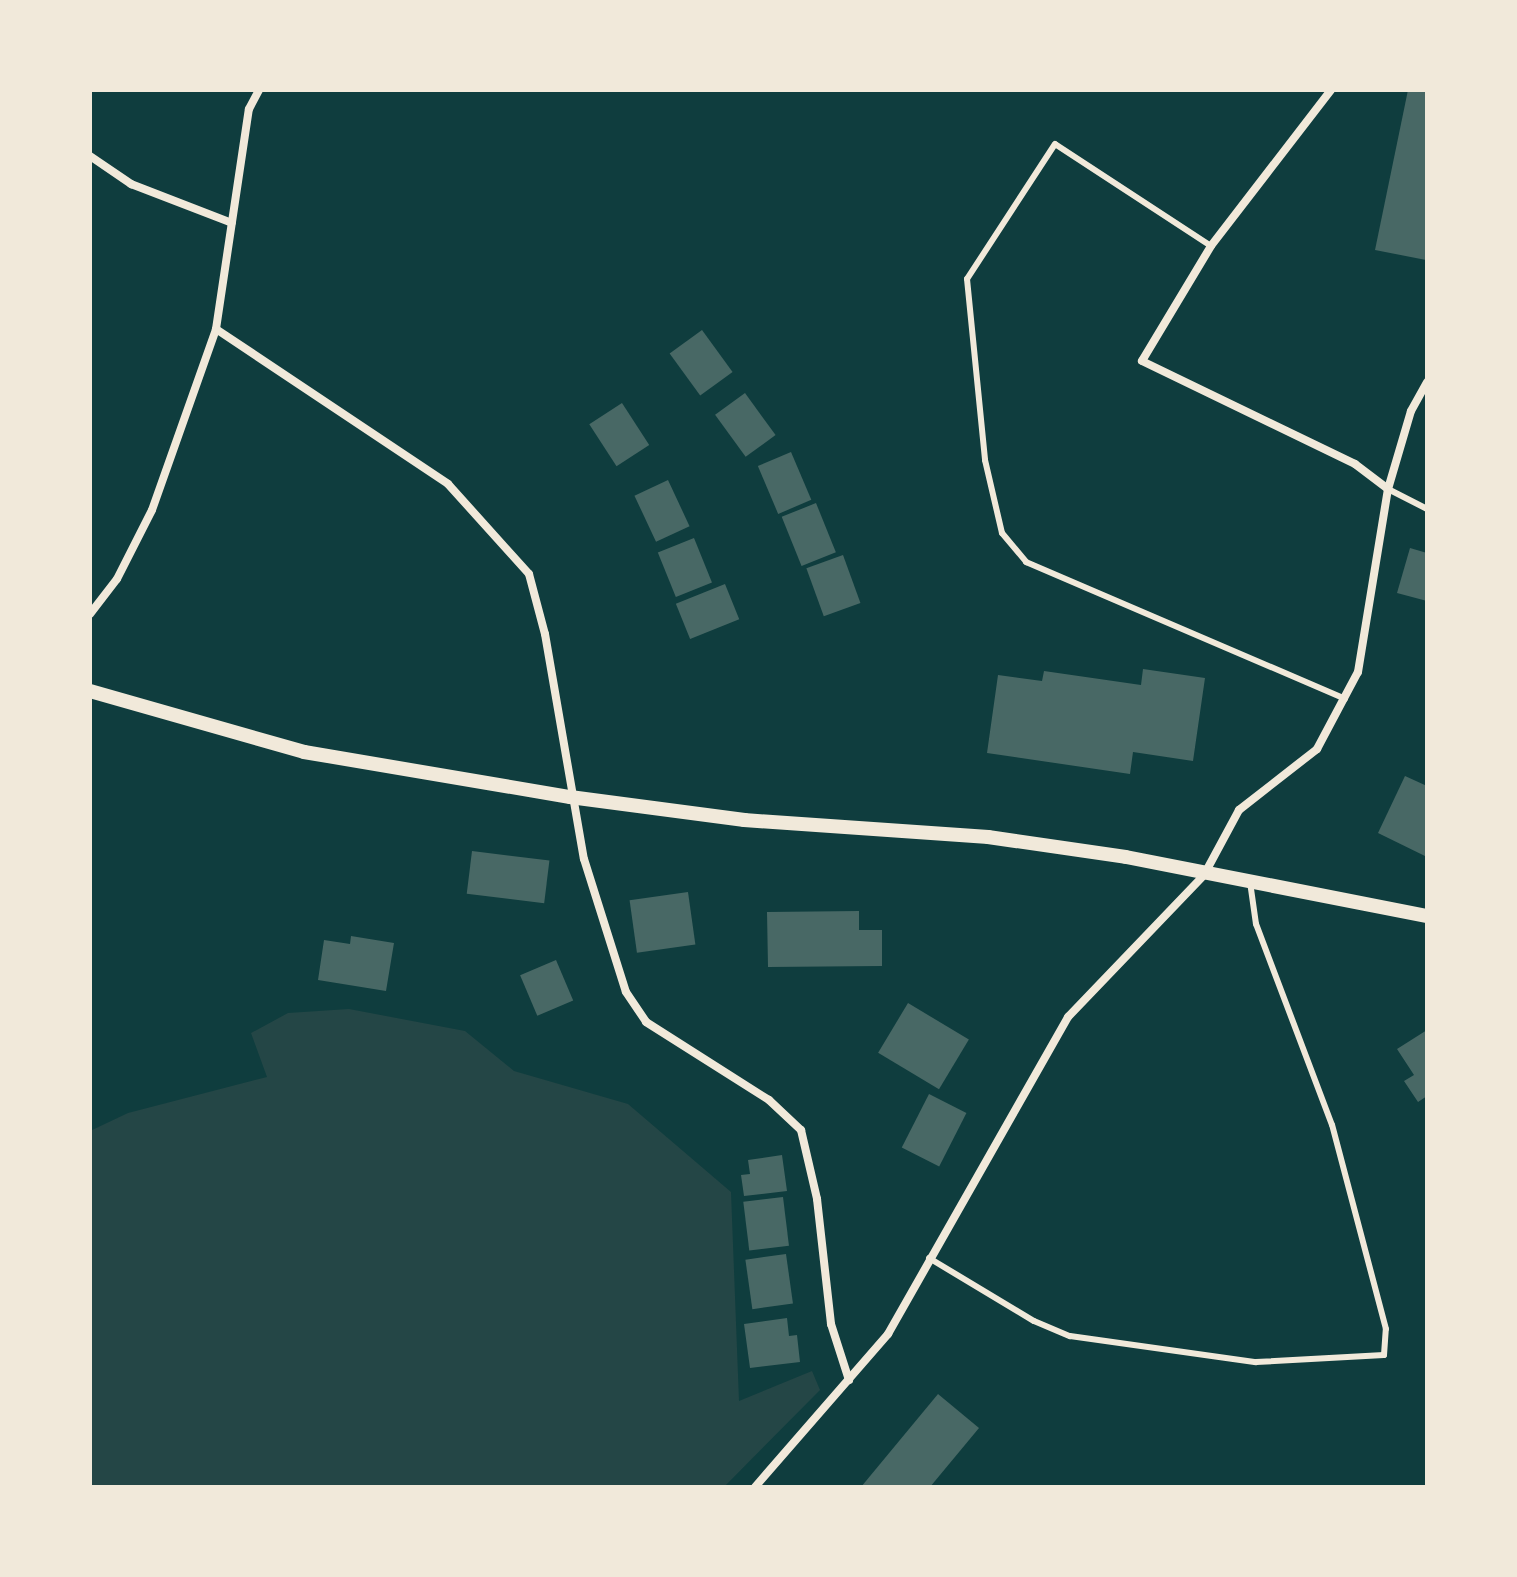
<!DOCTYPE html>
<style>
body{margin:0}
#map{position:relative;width:1517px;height:1577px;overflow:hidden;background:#0f3d3e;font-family:Lato,sans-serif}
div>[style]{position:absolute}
.green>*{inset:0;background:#244646}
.building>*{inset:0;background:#486865;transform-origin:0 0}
.service>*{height:6px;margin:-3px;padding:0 3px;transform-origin:3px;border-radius:3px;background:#f1e9da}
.minor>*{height:8px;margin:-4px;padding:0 4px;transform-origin:4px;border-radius:4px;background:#f1e9da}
.tertiary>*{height:14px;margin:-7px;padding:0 7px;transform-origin:7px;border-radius:7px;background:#f1e9da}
span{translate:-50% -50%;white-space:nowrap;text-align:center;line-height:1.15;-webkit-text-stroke:7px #f1e9da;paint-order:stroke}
.frame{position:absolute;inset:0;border:92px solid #f1e9da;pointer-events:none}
</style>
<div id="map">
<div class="green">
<i style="clip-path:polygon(349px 1009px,465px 1031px,514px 1071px,628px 1104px,731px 1192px,739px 1401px,812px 1371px,820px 1390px,724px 1487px,90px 1487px,90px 1131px,128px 1113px,267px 1077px,251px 1033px,288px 1013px)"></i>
</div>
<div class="building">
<i style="clip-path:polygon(1408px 90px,1427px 90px,1426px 260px,1375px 250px)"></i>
<i style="left:702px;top:330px;width:52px;height:40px;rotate:54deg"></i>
<i style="left:745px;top:393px;width:52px;height:37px;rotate:54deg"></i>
<i style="left:622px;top:403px;width:50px;height:39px;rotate:57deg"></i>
<i style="left:791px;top:452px;width:52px;height:36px;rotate:67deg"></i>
<i style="left:668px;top:480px;width:51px;height:37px;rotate:65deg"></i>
<i style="left:816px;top:503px;width:53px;height:37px;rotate:68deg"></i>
<i style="left:694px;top:538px;width:48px;height:39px;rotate:68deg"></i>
<i style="clip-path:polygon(1410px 548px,1427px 553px,1427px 601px,1397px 593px)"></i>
<i style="left:843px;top:555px;width:51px;height:39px;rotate:70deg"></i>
<i style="left:725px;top:584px;width:38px;height:53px;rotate:68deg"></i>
<i style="clip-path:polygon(1143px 669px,1205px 678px,1193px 761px,1133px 752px,1130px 774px,987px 753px,998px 675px,1042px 681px,1044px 671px,1141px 685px)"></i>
<i style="clip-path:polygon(1405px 776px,1427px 786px,1427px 857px,1378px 833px)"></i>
<i style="left:472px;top:851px;width:78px;height:43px;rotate:7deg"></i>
<i style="left:688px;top:892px;width:53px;height:59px;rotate:82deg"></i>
<i style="clip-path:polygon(859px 911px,859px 930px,882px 930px,882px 966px,768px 967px,767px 912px)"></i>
<i style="clip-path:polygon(351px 936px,394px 943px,386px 991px,318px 980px,324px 940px,350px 944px)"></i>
<i style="left:556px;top:960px;width:44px;height:39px;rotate:67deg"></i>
<i style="left:908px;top:1003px;width:71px;height:58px;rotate:31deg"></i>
<i style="clip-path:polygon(1427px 1030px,1427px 1096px,1418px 1102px,1404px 1081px,1414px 1075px,1397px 1049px)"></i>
<i style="left:929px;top:1094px;width:42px;height:60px;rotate:27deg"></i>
<i style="clip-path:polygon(782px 1155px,787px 1191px,744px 1196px,741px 1175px,750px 1174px,748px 1160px)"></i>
<i style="left:783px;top:1197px;width:49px;height:40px;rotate:83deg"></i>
<i style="left:786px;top:1254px;width:50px;height:41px;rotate:82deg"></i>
<i style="clip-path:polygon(787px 1318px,789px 1336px,797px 1335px,800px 1362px,750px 1368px,744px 1324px)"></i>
<i style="clip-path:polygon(938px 1394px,979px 1428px,930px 1487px,861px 1487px)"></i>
</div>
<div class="service">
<i style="left:1211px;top:246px;width:186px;rotate:-146.8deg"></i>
<i style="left:1055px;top:144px;width:161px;rotate:123.1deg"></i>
<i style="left:967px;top:279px;width:182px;rotate:84.3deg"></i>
<i style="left:985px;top:460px;width:75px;rotate:76.9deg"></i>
<i style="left:1002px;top:533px;width:38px;rotate:50deg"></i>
<i style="left:1026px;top:562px;width:347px;rotate:23.2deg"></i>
<i style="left:1388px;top:489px;width:44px;rotate:27.1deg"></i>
<i style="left:929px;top:1258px;width:122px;rotate:31deg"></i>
<i style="left:1034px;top:1321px;width:39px;rotate:23deg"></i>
<i style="left:1070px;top:1336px;width:188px;rotate:8deg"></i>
<i style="left:1256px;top:1362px;width:128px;rotate:-3.1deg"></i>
<i style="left:1384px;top:1355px;width:26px;rotate:-86deg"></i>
<i style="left:1386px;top:1329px;width:211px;rotate:-104.8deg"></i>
<i style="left:1332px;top:1125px;width:215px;rotate:-110.7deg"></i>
<i style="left:1256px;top:924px;width:42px;rotate:-98.1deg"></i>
</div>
<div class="minor">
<i style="left:1331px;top:90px;width:197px;rotate:127.6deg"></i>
<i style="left:1211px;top:246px;width:134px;rotate:121deg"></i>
<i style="left:1142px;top:361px;width:237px;rotate:25.8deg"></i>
<i style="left:1355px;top:464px;width:41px;rotate:37.1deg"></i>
<i style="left:90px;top:156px;width:50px;rotate:34.3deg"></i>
<i style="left:131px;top:184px;width:108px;rotate:21.1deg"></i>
<i style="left:216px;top:329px;width:279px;rotate:33.7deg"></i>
<i style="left:448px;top:484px;width:121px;rotate:48deg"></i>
<i style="left:529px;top:574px;width:62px;rotate:75.1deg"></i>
<i style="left:545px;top:634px;width:228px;rotate:80.2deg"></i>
<i style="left:584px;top:859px;width:139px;rotate:72.5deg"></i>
<i style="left:626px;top:992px;width:36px;rotate:56deg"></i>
<i style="left:646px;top:1022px;width:146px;rotate:32.4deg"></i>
<i style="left:769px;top:1100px;width:44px;rotate:43.2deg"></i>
<i style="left:801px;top:1130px;width:71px;rotate:76.9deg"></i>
<i style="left:817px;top:1199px;width:126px;rotate:83.6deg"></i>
<i style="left:831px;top:1324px;width:59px;rotate:72.2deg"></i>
<i style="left:90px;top:614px;width:44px;rotate:-52.4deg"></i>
<i style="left:117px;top:579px;width:77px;rotate:-63.1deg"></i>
<i style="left:152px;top:510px;width:192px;rotate:-70.5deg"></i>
<i style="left:216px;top:329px;width:222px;rotate:-81.5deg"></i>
<i style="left:249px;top:109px;width:21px;rotate:-62deg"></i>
<i style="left:755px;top:1487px;width:203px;rotate:-49deg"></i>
<i style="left:888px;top:1334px;width:365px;rotate:-60.4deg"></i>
<i style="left:1068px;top:1017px;width:197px;rotate:-46.2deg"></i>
<i style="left:1204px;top:875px;width:74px;rotate:-61.7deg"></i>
<i style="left:1239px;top:810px;width:99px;rotate:-38deg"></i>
<i style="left:1317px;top:749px;width:87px;rotate:-62deg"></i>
<i style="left:1358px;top:672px;width:185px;rotate:-80.7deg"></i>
<i style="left:1388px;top:489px;width:81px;rotate:-73.6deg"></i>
<i style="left:1411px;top:411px;width:33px;rotate:-61deg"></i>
</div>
<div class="tertiary">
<i style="left:90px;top:691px;width:223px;rotate:15.9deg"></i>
<i style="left:304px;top:752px;width:270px;rotate:9.6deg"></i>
<i style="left:570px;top:797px;width:176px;rotate:7.5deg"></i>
<i style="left:744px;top:820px;width:245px;rotate:4deg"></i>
<i style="left:988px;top:837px;width:139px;rotate:8.2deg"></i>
<i style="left:1126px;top:857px;width:307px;rotate:11.1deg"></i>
</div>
<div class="frame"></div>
</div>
